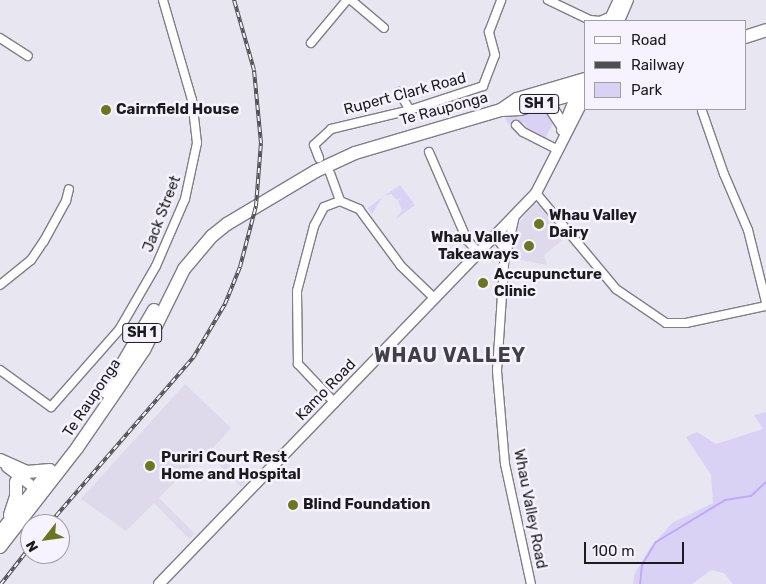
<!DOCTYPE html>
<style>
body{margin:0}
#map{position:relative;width:766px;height:584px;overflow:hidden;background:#e8e6f0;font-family:Rubik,sans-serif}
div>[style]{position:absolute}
.built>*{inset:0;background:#dedaeb}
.green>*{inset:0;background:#dad2f5}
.stream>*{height:2px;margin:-1px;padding:0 1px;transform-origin:1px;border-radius:1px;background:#bfa9fd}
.roads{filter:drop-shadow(1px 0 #807e87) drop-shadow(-1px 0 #807e87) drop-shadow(0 1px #807e87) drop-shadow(0 -1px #807e87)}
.minor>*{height:8px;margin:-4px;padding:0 4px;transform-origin:4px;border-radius:4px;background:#fff}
.secondary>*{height:10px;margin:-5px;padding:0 5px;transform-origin:5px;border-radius:5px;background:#fff}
.trunk>*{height:12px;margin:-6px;padding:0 6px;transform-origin:6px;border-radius:6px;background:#fff}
.rail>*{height:4px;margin-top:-2px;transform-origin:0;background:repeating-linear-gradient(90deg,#f6f3fe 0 5.5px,#4f4f53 0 11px);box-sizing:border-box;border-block:1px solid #4f4f53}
.dots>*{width:14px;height:14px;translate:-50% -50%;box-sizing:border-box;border:2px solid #f6f3fe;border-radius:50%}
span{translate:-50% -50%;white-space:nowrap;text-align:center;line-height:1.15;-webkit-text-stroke:5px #f6f3fe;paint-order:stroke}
.shield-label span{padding:1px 4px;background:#f6f3fe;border:1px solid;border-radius:4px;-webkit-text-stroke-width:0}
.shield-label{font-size:14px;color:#1c1c1f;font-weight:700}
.street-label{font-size:15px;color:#1c1c1f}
.poi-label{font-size:15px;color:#1c1c1f;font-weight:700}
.left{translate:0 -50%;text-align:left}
.right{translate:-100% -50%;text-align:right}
.district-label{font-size:20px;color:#414047;font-weight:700;letter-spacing:1px}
.legend{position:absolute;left:584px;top:20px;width:162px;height:90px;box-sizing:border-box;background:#f6f3fe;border:1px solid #9f9da5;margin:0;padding:6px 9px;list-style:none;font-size:15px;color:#1c1c1f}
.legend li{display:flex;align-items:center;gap:10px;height:25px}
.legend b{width:25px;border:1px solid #9f9da5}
.north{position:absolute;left:20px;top:514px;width:50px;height:50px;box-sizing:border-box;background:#f6f3fe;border:1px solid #9f9da5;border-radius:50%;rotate:240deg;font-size:14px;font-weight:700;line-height:20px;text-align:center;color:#1c1c1f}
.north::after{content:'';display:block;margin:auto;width:18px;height:22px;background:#6c7620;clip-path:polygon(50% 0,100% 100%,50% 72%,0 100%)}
.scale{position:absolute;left:584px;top:542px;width:100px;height:22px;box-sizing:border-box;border:2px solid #1c1c1f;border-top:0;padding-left:6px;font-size:15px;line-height:18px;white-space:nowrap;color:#1c1c1f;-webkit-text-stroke:4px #f6f3fe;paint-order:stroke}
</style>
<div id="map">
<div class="built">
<i style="clip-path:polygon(534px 204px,540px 205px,566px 237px,544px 255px,547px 265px,511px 258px,516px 227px)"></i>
<i style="clip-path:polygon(185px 384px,231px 428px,212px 449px,246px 481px,241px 487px,205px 451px,159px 498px,195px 534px,189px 539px,154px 503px,126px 531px,81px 499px)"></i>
</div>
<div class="green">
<i style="clip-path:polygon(544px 108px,553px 123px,545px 139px,528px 131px,525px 123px,508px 124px,505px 118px)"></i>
<i style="clip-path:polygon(400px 185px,415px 205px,396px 219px,402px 210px,398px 201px,402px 197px,397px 200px,391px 194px,383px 196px,372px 214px,368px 208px,384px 196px)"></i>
<i style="clip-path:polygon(766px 412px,766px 584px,733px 584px,724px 573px,711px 570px,692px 584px,633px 584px,634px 575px,650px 548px,672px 523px,713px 503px,711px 475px,686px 437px,697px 432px,716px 444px,763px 429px,754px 415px)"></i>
</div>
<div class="stream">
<i style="left:640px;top:584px;width:19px;rotate:-84deg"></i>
<i style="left:642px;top:565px;width:27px;rotate:-59deg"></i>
<i style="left:656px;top:542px;width:81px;rotate:-31.3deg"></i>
<i style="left:725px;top:500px;width:26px;rotate:-9deg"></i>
<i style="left:751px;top:496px;width:21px;rotate:-43deg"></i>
</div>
<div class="roads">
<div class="minor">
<i style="left:351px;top:0;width:43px;rotate:40.3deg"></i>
<i style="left:548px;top:0;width:49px;rotate:25.5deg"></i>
<i style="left:590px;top:20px;width:10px;rotate:6deg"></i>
<i style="left:600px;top:21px;width:12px;rotate:-24deg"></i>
<i style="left:0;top:38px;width:33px;rotate:33deg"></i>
<i style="left:311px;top:43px;width:56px;rotate:-50.1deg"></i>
<i style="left:399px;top:92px;width:21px;rotate:59deg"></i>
<i style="left:702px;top:111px;width:67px;rotate:70.8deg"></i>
<i style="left:724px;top:174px;width:61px;rotate:66.8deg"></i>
<i style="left:748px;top:230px;width:74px;rotate:76deg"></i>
<i style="left:516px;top:125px;width:10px;rotate:45deg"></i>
<i style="left:523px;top:132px;width:38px;rotate:27deg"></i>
<i style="left:429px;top:152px;width:96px;rotate:66.6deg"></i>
<i style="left:467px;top:240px;width:18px;rotate:47deg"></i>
<i style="left:319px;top:158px;width:14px;rotate:-111deg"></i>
<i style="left:314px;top:145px;width:23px;rotate:-43deg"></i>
<i style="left:331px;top:129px;width:81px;rotate:-13.5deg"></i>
<i style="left:410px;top:110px;width:77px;rotate:-18.2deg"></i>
<i style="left:483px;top:86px;width:33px;rotate:-69deg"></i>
<i style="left:495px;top:55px;width:24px;rotate:-105deg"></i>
<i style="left:489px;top:32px;width:34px;rotate:-69deg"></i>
<i style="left:330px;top:173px;width:30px;rotate:70deg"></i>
<i style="left:536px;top:193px;width:125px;rotate:50.2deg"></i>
<i style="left:616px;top:289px;width:60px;rotate:34.2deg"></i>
<i style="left:666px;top:323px;width:20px"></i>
<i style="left:686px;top:323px;width:82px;rotate:-12deg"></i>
<i style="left:495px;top:236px;width:17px;rotate:54deg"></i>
<i style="left:505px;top:250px;width:121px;rotate:93.8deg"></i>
<i style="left:497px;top:371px;width:93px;rotate:85.1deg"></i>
<i style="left:505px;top:464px;width:123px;rotate:77.8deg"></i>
<i style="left:506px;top:255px;width:41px;rotate:-77.3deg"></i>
<i style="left:0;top:285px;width:40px;rotate:-39deg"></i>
<i style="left:31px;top:260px;width:23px;rotate:-56deg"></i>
<i style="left:44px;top:241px;width:46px;rotate:-61.2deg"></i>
<i style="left:66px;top:201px;width:12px;rotate:-76deg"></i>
<i style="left:0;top:370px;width:63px;rotate:36deg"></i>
<i style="left:51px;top:407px;width:103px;rotate:-48.6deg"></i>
<i style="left:119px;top:330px;width:74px;rotate:-60deg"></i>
<i style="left:156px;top:266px;width:73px;rotate:-66.6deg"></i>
<i style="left:185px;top:199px;width:57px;rotate:-77.9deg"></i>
<i style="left:197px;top:143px;width:43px;rotate:-96.6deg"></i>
<i style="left:192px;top:100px;width:104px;rotate:-106.2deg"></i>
<i style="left:335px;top:403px;width:54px;rotate:-133.5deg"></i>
<i style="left:298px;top:364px;width:73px;rotate:-90.8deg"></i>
<i style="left:297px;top:291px;width:67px;rotate:-75.3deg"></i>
<i style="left:314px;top:226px;width:21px;rotate:-62deg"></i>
<i style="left:324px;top:207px;width:17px;rotate:-21deg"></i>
<i style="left:340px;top:201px;width:21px;rotate:23deg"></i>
<i style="left:359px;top:209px;width:71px;rotate:53.6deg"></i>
<i style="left:401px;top:266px;width:47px;rotate:44.1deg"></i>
</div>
<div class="secondary">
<i style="left:609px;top:21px;width:23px;rotate:-65deg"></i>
<i style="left:619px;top:21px;width:23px;rotate:-67deg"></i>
<i style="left:562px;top:130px;width:45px;rotate:-68deg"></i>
<i style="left:7px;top:467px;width:43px;rotate:37.4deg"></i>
<i style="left:159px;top:584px;width:543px;rotate:-46.04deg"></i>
<i style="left:536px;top:193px;width:108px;rotate:-63deg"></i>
</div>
<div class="trunk">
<i style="left:745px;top:37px;width:22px;rotate:-18deg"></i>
<i style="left:547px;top:102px;width:27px;rotate:56deg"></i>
<i style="left:501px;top:110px;width:19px;rotate:-35deg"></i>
<i style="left:517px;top:99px;width:71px;rotate:-16.4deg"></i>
<i style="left:106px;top:392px;width:95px;rotate:-59.7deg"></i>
<i style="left:0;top:460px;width:30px;rotate:24deg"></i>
<i style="left:27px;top:472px;width:23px;rotate:-5deg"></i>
<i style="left:10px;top:515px;width:20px;rotate:-72deg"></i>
<i style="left:16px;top:496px;width:14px;rotate:-90deg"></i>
<i style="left:0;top:533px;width:69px;rotate:-51.5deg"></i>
<i style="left:0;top:547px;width:125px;rotate:-52.1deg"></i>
<i style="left:77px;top:448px;width:81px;rotate:-55.5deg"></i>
<i style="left:123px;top:381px;width:37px;rotate:-56deg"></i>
<i style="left:144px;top:350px;width:90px;rotate:-63.7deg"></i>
<i style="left:184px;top:269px;width:43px;rotate:-49.7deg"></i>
<i style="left:212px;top:236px;width:19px;rotate:-39deg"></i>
<i style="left:227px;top:224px;width:104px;rotate:-30.8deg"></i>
<i style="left:316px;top:171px;width:43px;rotate:-24.8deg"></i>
<i style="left:355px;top:153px;width:152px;rotate:-16.4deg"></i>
<i style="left:501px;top:110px;width:19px;rotate:-3deg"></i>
<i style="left:520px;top:109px;width:67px;rotate:-15.5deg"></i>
</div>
</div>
<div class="rail">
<i style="left:49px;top:524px;width:220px;rotate:-49.1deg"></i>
<i style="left:193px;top:358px;width:63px;rotate:-59.3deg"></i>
<i style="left:225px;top:304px;width:40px;rotate:-68deg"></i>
<i style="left:240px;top:267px;width:63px;rotate:-75.3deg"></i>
<i style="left:256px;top:206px;width:63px;rotate:-85.5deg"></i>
<i style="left:261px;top:143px;width:73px;rotate:-95.5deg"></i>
<i style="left:254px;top:70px;width:73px;rotate:-105.9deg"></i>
<i style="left:1px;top:584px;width:47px;rotate:-51.9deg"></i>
</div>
<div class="dots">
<i style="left:106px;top:110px;background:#6c7620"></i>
<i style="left:539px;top:224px;background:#6c7620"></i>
<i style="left:529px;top:246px;background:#6c7620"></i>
<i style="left:483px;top:283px;background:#6c7620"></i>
<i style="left:150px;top:466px;background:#6c7620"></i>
<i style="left:293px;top:505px;background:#6c7620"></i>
</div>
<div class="shield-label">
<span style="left:539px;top:104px">SH 1</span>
<span style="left:142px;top:333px">SH 1</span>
</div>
<div class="street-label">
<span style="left:405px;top:94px;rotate:-15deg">Rupert Clark Road</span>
<span style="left:444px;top:109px;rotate:-15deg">Te Rauponga</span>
<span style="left:162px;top:214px;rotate:-69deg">Jack Street</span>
<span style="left:326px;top:390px;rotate:-46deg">Kamo Road</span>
<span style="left:92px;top:398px;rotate:-56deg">Te Rauponga</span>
<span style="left:530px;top:509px;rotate:79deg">Whau Valley Road</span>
</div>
<div class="poi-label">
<span class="left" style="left:116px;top:110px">Cairnfield House</span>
<span class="left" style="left:549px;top:224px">Whau Valley<br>Dairy</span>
<span class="right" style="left:519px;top:246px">Whau Valley<br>Takeaways</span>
<span class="left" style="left:494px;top:283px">Accupuncture<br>Clinic</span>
<span class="left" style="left:161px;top:466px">Puriri Court Rest<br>Home and Hospital</span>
<span class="left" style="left:303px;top:505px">Blind Foundation</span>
</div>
<div class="district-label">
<span style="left:450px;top:355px">WHAU VALLEY</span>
</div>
<ul class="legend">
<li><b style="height:6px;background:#fff"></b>Road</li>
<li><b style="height:6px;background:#4f4f53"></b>Railway</li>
<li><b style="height:14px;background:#dad2f5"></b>Park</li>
</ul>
<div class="north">N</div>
<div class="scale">100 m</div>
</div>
